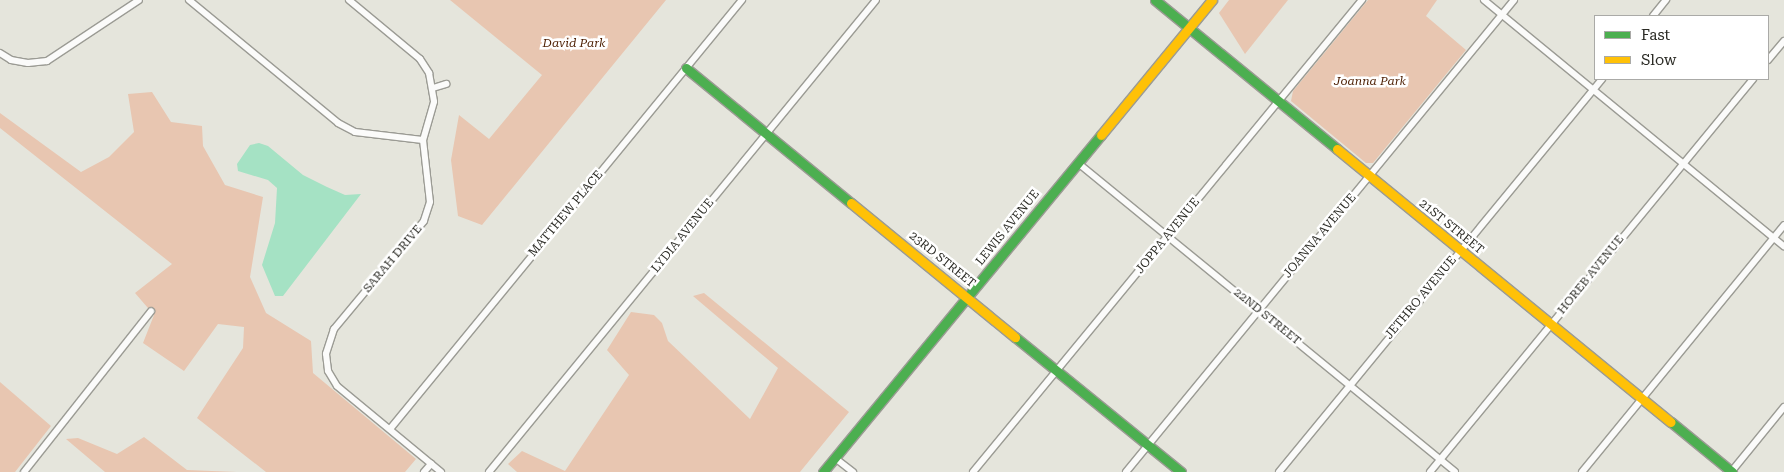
<!DOCTYPE html>
<style>
body{margin:0}
#map{position:relative;width:1784px;height:472px;overflow:hidden;background:#e5e5dc;font-family:"Roboto Serif",serif}
div>[style]{position:absolute}
.green>*{inset:0;background:#e8c6b1}
.water>*{inset:0;background:#a5e2c4}
.roads{filter:drop-shadow(1px 0 #9b9b94) drop-shadow(-1px 0 #9b9b94) drop-shadow(0 1px #9b9b94) drop-shadow(0 -1px #9b9b94)}
.street>*{height:6px;margin:-3px;padding:0 3px;transform-origin:3px;border-radius:3px;background:#fbfbfa}
.fast>*{height:9px;margin:-4.5px;padding:0 4.5px;transform-origin:4.5px;border-radius:4.5px;background:#4caf50}
.slow>*{height:9px;margin:-4.5px;padding:0 4.5px;transform-origin:4.5px;border-radius:4.5px;background:#ffc107}
span{translate:-50% -50%;white-space:nowrap;text-align:center;line-height:1.15;-webkit-text-stroke:5px #fff;paint-order:stroke}
.park-label{font-size:12px;color:#4b1d01;font-style:italic}
.street-label{font-size:12px;color:#2a2a24}
.legend{position:absolute;left:1594px;top:15px;width:175px;height:65px;box-sizing:border-box;background:#fff;border:1px solid #aaaaa7;margin:0;padding:6px 9px;list-style:none;font-size:15px;color:#2a2a24}
.legend li{display:flex;align-items:center;gap:10px;height:25px}
.legend b{width:25px;border:1px solid #aaaaa7}
</style>
<div id="map">
<div class="green">
<i style="clip-path:polygon(450px 0,666px 0,482px 225px,458px 216px,451px 160px,459px 115px,489px 139px,542px 75px)"></i>
<i style="clip-path:polygon(1229px 0,1288px 0,1245px 54px,1219px 13px)"></i>
<i style="clip-path:polygon(1368px 0,1437px 0,1426px 16px,1466px 50px,1373px 163px,1366px 163px,1291px 101px,1293px 91px)"></i>
<i style="clip-path:polygon(152px 92px,171px 122px,202px 126px,203px 146px,225px 185px,263px 197px,250px 277px,266px 313px,311px 341px,313px 373px,416px 459px,405px 472px,266px 472px,197px 418px,243px 348px,244px 327px,218px 324px,184px 371px,143px 343px,154px 315px,135px 293px,172px 264px,0 128px,0 113px,81px 172px,109px 157px,134px 132px,128px 94px)"></i>
<i style="clip-path:polygon(704px 293px,849px 412px,800px 472px,517px 472px,508px 464px,522px 451px,565px 471px,629px 375px,607px 350px,631px 312px,654px 315px,662px 323px,668px 341px,750px 419px,778px 368px,693px 296px)"></i>
<i style="clip-path:polygon(0 382px,51px 426px,15px 472px,0 472px)"></i>
<i style="clip-path:polygon(144px 437px,187px 470px,237px 472px,105px 472px,66px 439px,78px 438px,117px 454px)"></i>
</div>
<div class="water">
<i style="clip-path:polygon(259px 143px,268px 146px,303px 175px,327px 187px,345px 195px,361px 194px,283px 296px,275px 296px,262px 265px,275px 223px,277px 188px,268px 180px,238px 171px,237px 164px,250px 145px)"></i>
</div>
<div class="roads">
<div class="street">
<i style="left:189px;top:0;width:193px;rotate:39.5deg"></i>
<i style="left:338px;top:123px;width:19px;rotate:28deg"></i>
<i style="left:355px;top:132px;width:68px;rotate:6.7deg"></i>
<i style="left:349px;top:0;width:92px;rotate:39.7deg"></i>
<i style="left:420px;top:59px;width:17px;rotate:57deg"></i>
<i style="left:429px;top:73px;width:29px;rotate:80deg"></i>
<i style="left:434px;top:102px;width:40px;rotate:106deg"></i>
<i style="left:423px;top:140px;width:62px;rotate:83.6deg"></i>
<i style="left:430px;top:202px;width:20px;rotate:108deg"></i>
<i style="left:424px;top:221px;width:141px;rotate:129.8deg"></i>
<i style="left:334px;top:329px;width:26px;rotate:108deg"></i>
<i style="left:326px;top:354px;width:17px;rotate:83deg"></i>
<i style="left:328px;top:371px;width:17px;rotate:59deg"></i>
<i style="left:337px;top:386px;width:135px;rotate:39.6deg"></i>
<i style="left:1484px;top:0;width:388px;rotate:39.4deg"></i>
<i style="left:1653px;top:16px;width:21px;rotate:-51deg"></i>
<i style="left:0;top:53px;width:13px;rotate:32deg"></i>
<i style="left:11px;top:60px;width:17px;rotate:10deg"></i>
<i style="left:28px;top:63px;width:19px;rotate:-6deg"></i>
<i style="left:47px;top:61px;width:110px;rotate:-33.5deg"></i>
<i style="left:1768px;top:60px;width:25px;rotate:-50deg"></i>
<i style="left:433px;top:88px;width:14px;rotate:-17deg"></i>
<i style="left:1078px;top:163px;width:487px;rotate:39.3deg"></i>
<i style="left:390px;top:429px;width:555px;rotate:-50.63deg"></i>
<i style="left:835px;top:458px;width:23px;rotate:38deg"></i>
<i style="left:24px;top:472px;width:205px;rotate:-51.7deg"></i>
<i style="left:424px;top:472px;width:11px;rotate:-49deg"></i>
<i style="left:489px;top:472px;width:610px;rotate:-50.65deg"></i>
<i style="left:973px;top:472px;width:612px;rotate:-50.51deg"></i>
<i style="left:1126px;top:472px;width:611px;rotate:-50.58deg"></i>
<i style="left:1279px;top:472px;width:509px;rotate:-50.58deg"></i>
<i style="left:1430px;top:472px;width:509px;rotate:-50.58deg"></i>
<i style="left:1582px;top:472px;width:319px;rotate:-50.7deg"></i>
<i style="left:1731px;top:472px;width:84px;rotate:-50.8deg"></i>
</div>
<div class="fast">
<i style="left:1155px;top:0;width:235px;rotate:39.3deg"></i>
<i style="left:686px;top:68px;width:213px;rotate:39.3deg"></i>
<i style="left:1015px;top:337px;width:214px;rotate:39.1deg"></i>
<i style="left:1671px;top:422px;width:79px;rotate:39.3deg"></i>
<i style="left:823px;top:472px;width:437px;rotate:-50.5deg"></i>
</div>
<div class="slow">
<i style="left:1101px;top:135px;width:175px;rotate:-50.6deg"></i>
<i style="left:1337px;top:149px;width:431px;rotate:39.3deg"></i>
<i style="left:851px;top:203px;width:212px;rotate:39.3deg"></i>
</div>
</div>
<div class="park-label">
<span style="left:574px;top:44px">David Park</span>
<span style="left:1370px;top:82px">Joanna Park</span>
</div>
<div class="street-label">
<span style="left:566px;top:214px;rotate:-50deg">MATTHEW PLACE</span>
<span style="left:1451px;top:227px;rotate:39deg">21ST STREET</span>
<span style="left:1008px;top:228px;rotate:-51deg">LEWIS AVENUE</span>
<span style="left:683px;top:236px;rotate:-51deg">LYDIA AVENUE</span>
<span style="left:1168px;top:236px;rotate:-51deg">JOPPA AVENUE</span>
<span style="left:1320px;top:236px;rotate:-50deg">JOANNA AVENUE</span>
<span style="left:393px;top:259px;rotate:-50deg">SARAH DRIVE</span>
<span style="left:942px;top:260px;rotate:39deg">23RD STREET</span>
<span style="left:1591px;top:275px;rotate:-51deg">HOREB AVENUE</span>
<span style="left:1421px;top:298px;rotate:-50deg">JETHRO AVENUE</span>
<span style="left:1267px;top:317px;rotate:39deg">22ND STREET</span>
</div>
<ul class="legend">
<li><b style="height:6px;background:#4caf50"></b>Fast</li>
<li><b style="height:6px;background:#ffc107"></b>Slow</li>
</ul>
</div>
